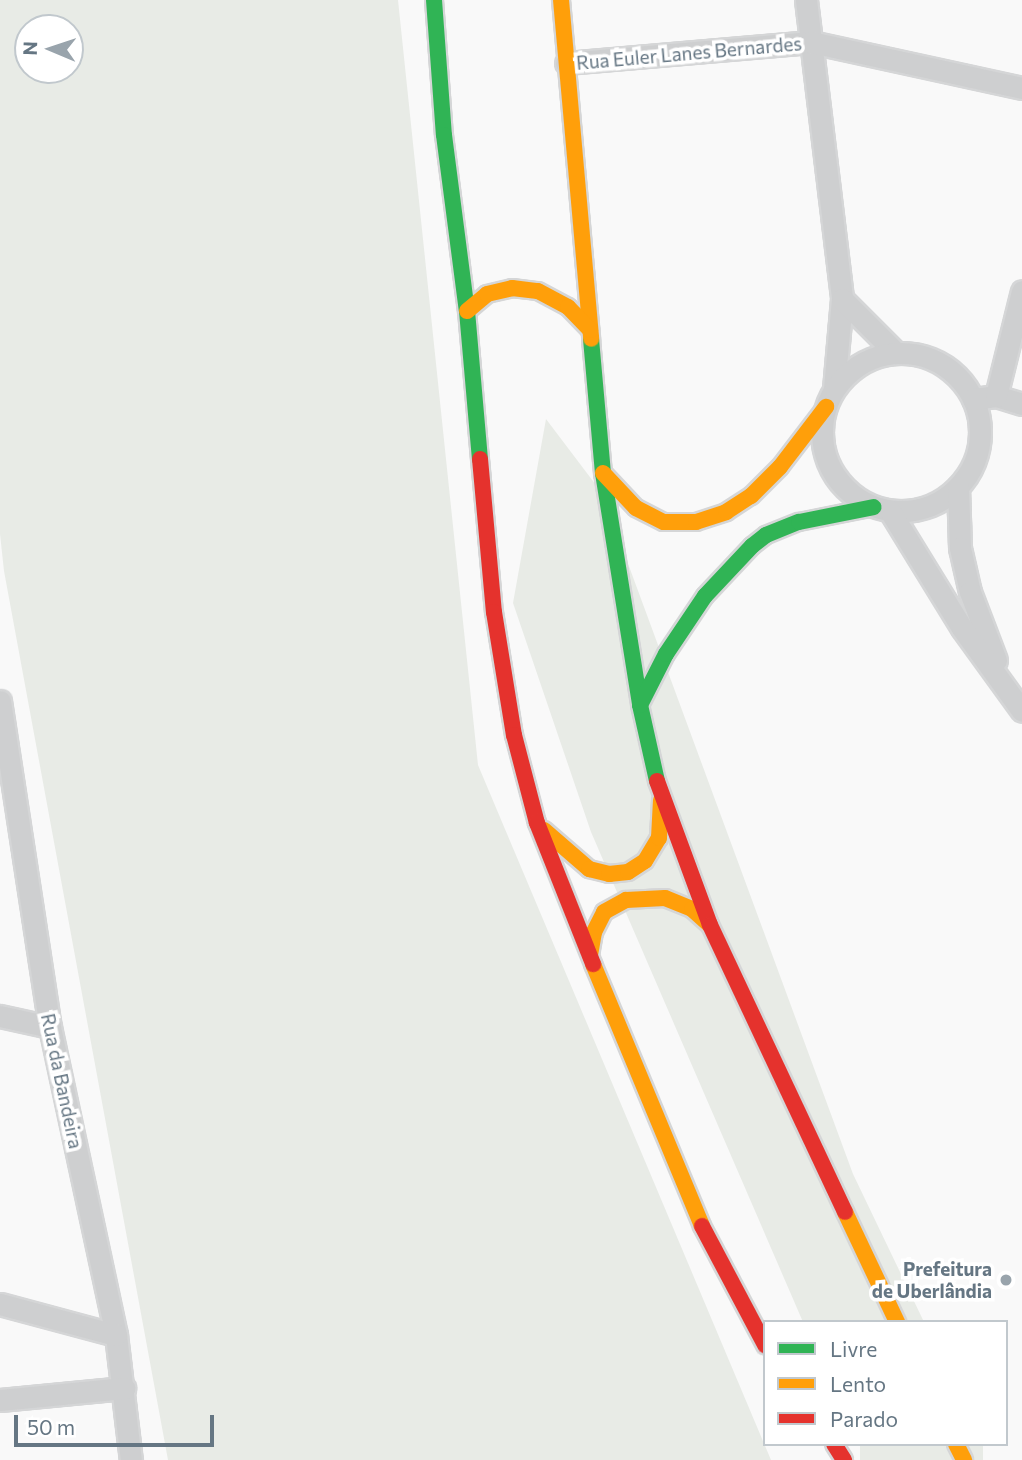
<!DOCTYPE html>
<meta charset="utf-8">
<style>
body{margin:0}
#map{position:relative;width:1022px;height:1460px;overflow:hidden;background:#f9f9f9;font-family:Commissioner,sans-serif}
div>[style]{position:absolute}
.green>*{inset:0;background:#e8ebe6;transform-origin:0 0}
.roads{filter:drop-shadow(2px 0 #d5d6d7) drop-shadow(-2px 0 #d5d6d7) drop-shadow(0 2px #d5d6d7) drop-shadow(0 -2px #d5d6d7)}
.street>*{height:21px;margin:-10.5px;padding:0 10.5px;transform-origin:10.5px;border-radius:10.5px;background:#cecfd0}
.street>.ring{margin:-10.5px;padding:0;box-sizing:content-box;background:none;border:21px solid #cecfd0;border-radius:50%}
.fast>*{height:16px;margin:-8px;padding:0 8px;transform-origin:8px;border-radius:8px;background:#30b455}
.slow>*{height:16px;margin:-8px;padding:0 8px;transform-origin:8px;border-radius:8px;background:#ff9f0a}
.jam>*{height:16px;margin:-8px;padding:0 8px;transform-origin:8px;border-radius:8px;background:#e5322d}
.dots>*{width:19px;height:19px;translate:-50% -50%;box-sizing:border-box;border:4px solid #fff;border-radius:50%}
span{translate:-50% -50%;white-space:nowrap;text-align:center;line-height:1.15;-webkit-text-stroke:7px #fff;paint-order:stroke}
.street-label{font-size:19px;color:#657683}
.poi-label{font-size:19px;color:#657683;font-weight:700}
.right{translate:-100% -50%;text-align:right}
.legend{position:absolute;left:763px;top:1320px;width:245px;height:126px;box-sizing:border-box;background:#fff;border:2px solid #c1c8cd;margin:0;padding:9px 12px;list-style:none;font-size:21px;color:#657683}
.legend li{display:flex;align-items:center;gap:14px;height:35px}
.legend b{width:35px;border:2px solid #c1c8cd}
.north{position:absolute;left:14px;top:14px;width:70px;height:70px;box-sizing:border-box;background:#fff;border:2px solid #c1c8cd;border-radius:50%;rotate:272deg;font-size:19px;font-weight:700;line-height:28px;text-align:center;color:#657683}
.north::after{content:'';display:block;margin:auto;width:24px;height:32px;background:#99a4ac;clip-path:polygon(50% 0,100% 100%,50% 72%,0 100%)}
.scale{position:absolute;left:14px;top:1415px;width:200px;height:32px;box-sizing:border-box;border:4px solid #657683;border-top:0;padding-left:9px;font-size:21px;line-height:24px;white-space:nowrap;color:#657683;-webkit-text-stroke:5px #fff;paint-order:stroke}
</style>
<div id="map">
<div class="green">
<i style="clip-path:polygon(evenodd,0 0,398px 0,478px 765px,771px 1460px,168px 1460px,4px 571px,0 534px,0 0,28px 28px,70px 28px,70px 70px,28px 70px,28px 28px)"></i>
<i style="clip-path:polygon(546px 419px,602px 493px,853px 1174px,924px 1322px,803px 1322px,591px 832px,513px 603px)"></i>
<i style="left:860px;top:1444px;width:123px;height:17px"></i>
</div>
<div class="roads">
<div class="street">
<i style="left:806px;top:0;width:301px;rotate:83.1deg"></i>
<i style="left:842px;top:299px;width:89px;rotate:95.1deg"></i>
<i style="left:566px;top:63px;width:246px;rotate:-4.9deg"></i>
<i style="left:811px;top:42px;width:216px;rotate:12.3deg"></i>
<i style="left:842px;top:299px;width:76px;rotate:45deg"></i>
<i class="ring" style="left:822px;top:353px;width:137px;height:137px"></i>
<i style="left:996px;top:396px;width:27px;rotate:17deg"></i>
<i style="left:973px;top:399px;width:23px;rotate:-7deg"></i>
<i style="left:996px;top:396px;width:108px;rotate:-76.1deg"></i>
<i style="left:958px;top:487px;width:61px;rotate:88.1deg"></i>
<i style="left:960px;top:548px;width:45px;rotate:77.2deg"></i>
<i style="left:970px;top:592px;width:73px;rotate:69.1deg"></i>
<i style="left:890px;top:511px;width:137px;rotate:58.4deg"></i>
<i style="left:962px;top:628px;width:102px;rotate:54.1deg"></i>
<i style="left:0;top:701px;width:330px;rotate:81.3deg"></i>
<i style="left:50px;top:1027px;width:315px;rotate:77.9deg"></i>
<i style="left:116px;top:1335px;width:126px;rotate:83.2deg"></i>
<i style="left:0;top:1016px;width:51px;rotate:12.4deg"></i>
<i style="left:0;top:1304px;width:120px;rotate:15deg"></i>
<i style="left:0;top:1400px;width:125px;rotate:-5.5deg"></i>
</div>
<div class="fast">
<i style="left:434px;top:0;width:135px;rotate:85.8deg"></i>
<i style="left:444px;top:135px;width:177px;rotate:82.6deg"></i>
<i style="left:467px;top:311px;width:149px;rotate:85deg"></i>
<i style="left:591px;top:339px;width:135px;rotate:84.9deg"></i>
<i style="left:603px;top:473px;width:235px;rotate:80.9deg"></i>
<i style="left:640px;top:705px;width:78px;rotate:77.4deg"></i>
<i style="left:640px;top:705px;width:57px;rotate:-63deg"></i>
<i style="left:666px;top:654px;width:70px;rotate:-56.1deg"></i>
<i style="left:705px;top:596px;width:69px;rotate:-46.8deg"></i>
<i style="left:752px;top:546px;width:18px;rotate:-38deg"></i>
<i style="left:766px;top:535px;width:35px;rotate:-22deg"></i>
<i style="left:799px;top:522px;width:76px;rotate:-11.3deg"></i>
</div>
<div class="slow">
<i style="left:561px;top:0;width:340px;rotate:84.9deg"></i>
<i style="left:467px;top:311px;width:26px;rotate:-40deg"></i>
<i style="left:487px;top:294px;width:26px;rotate:-13deg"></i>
<i style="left:512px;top:288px;width:26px;rotate:7deg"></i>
<i style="left:538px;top:291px;width:34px;rotate:28deg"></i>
<i style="left:568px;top:307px;width:32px;rotate:46deg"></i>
<i style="left:603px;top:473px;width:48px;rotate:46.7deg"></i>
<i style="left:636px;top:508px;width:31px;rotate:27deg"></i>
<i style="left:664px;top:522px;width:32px"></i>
<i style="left:696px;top:522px;width:32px;rotate:-18deg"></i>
<i style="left:726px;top:512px;width:30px;rotate:-33deg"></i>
<i style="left:751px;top:496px;width:41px;rotate:-45deg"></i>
<i style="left:780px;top:467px;width:76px;rotate:-52.5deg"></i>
<i style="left:544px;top:830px;width:60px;rotate:40.9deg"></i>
<i style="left:589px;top:869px;width:21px;rotate:14deg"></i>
<i style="left:609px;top:874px;width:19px;rotate:-6deg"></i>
<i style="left:628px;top:872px;width:20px;rotate:-33deg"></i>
<i style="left:645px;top:861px;width:27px;rotate:-59deg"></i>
<i style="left:659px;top:838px;width:38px;rotate:-87deg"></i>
<i style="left:590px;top:955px;width:23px;rotate:-80deg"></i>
<i style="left:594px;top:932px;width:22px;rotate:-63deg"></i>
<i style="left:604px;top:912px;width:25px;rotate:-29deg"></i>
<i style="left:626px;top:900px;width:39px;rotate:-3deg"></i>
<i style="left:665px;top:898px;width:29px;rotate:22deg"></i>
<i style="left:692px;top:909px;width:24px;rotate:42deg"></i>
<i style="left:593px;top:964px;width:284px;rotate:67.4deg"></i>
<i style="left:845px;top:1212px;width:122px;rotate:64.7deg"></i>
<i style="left:956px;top:1444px;width:18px;rotate:63deg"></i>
</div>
<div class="jam">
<i style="left:480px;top:459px;width:154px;rotate:84.8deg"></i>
<i style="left:494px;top:612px;width:125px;rotate:80.8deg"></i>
<i style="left:514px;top:735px;width:91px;rotate:75.4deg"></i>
<i style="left:537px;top:823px;width:152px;rotate:68.3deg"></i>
<i style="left:657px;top:781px;width:153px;rotate:69.8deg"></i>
<i style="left:710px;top:925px;width:317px;rotate:64.8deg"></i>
<i style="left:702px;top:1226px;width:135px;rotate:62.1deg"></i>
<i style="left:834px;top:1444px;width:19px;rotate:58deg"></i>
</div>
</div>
<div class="dots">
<i style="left:1006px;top:1280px;background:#99a4ac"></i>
</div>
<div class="street-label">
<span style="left:689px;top:53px;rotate:-5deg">Rua Euler Lanes Bernardes</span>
<span style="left:62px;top:1081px;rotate:78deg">Rua da Bandeira</span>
</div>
<div class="poi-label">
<span class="right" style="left:992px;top:1280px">Prefeitura<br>de Uberlândia</span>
</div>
<ul class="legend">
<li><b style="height:9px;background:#30b455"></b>Livre</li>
<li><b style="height:9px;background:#ff9f0a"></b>Lento</li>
<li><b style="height:9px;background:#e5322d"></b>Parado</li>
</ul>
<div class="north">N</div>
<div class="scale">50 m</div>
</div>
